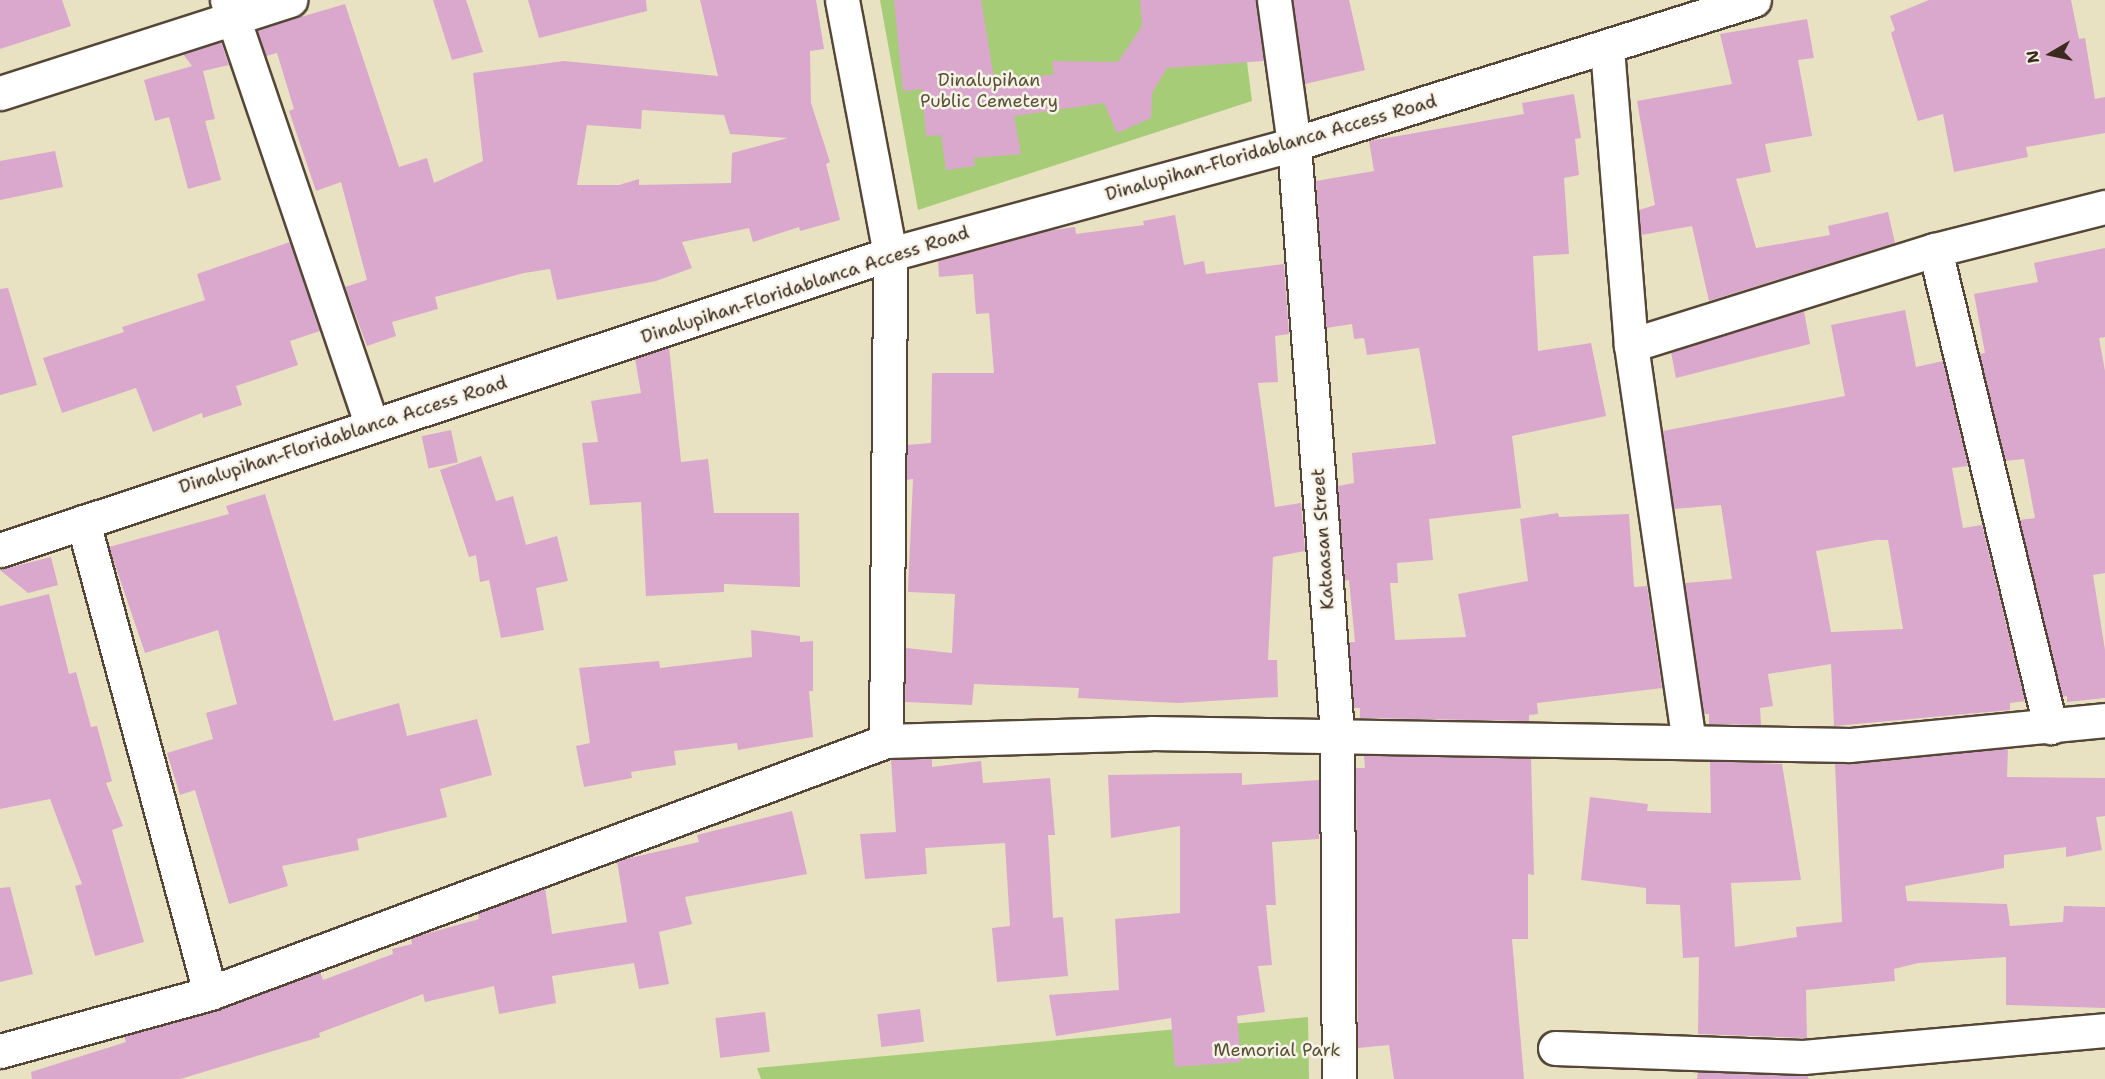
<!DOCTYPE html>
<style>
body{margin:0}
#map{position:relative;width:2105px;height:1079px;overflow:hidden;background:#e9e2c2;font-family:"Shantell Sans",sans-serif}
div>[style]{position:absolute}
.green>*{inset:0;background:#a7cc77}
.building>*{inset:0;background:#d9a8cc;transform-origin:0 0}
.roads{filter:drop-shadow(2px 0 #554637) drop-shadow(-2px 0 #554637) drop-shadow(0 2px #554637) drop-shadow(0 -2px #554637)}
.street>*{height:33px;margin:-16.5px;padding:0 16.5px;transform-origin:16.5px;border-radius:16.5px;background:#fff}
.secondary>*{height:33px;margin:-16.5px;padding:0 16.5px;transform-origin:16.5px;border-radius:16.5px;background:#fff}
span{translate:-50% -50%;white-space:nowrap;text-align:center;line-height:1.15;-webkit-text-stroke:5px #f7f3e8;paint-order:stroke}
.park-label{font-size:18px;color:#565234}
.street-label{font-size:18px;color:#3b2a1e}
.north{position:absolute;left:2021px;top:24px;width:60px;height:60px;-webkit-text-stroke:4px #f7f3e8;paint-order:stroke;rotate:261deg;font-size:16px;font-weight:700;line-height:24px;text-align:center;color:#3b2a1e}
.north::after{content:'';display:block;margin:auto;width:21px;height:27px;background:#3b2a1e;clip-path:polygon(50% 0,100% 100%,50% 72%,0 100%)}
</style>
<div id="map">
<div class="green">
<i style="clip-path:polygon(880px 0,1239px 0,1252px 101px,918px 210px)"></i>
<i style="clip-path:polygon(1308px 1017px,1309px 1079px,761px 1079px,757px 1068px)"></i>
</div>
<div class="building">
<i style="clip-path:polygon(0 0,62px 0,71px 26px,0 49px)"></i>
<i style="clip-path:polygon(433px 0,466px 0,483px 52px,452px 60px)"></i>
<i style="clip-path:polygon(528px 0,646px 0,647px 11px,539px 38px)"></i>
<i style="clip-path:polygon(evenodd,700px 0,816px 0,824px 49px,810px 51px,811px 103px,830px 162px,826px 164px,840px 220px,800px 231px,799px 227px,753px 242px,749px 228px,682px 242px,692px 268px,656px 281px,557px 300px,550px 269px,524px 273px,435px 297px,438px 309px,392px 322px,396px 336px,367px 346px,345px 287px,367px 280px,341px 182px,316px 191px,289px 111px,294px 109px,277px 53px,266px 56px,257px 30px,345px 4px,399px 167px,427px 158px,434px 183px,483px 161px,473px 73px,564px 61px,718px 76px,700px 0,642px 110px,724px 115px,730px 134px,788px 138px,732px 153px,731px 183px,639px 185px,639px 179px,619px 185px,577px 185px,587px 125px,641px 129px,642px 110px)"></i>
<i style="clip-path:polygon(894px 0,981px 0,995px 84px,1054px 74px,1052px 61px,1118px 62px,1142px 26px,1140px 0,1256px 0,1264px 61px,1167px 68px,1152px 93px,1151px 118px,1117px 133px,1104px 103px,1014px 116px,1021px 154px,974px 158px,975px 166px,946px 170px,941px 135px,926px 136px,922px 89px,903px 91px)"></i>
<i style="clip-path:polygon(1293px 0,1349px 0,1365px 70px,1305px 84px)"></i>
<i style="clip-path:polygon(1929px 0,2071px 0,2079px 39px,2085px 38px,2095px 99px,2105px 97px,2105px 133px,2026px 147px,2028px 157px,1954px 172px,1943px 114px,1918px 121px,1891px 33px,1895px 30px,1890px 16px)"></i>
<i style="clip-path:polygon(1807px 19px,1814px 58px,1798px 60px,1812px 136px,1765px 144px,1771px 172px,1736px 179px,1756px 248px,1830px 235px,1828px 226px,1888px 212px,1895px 243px,1709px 301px,1692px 226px,1641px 235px,1639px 210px,1655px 205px,1637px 101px,1732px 84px,1720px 34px)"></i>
<i style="clip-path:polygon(221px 42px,229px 65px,203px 71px,215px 119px,205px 121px,221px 180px,188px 189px,169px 117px,155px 121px,144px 80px,192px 66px,183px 54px)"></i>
<i style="clip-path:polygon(1574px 94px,1581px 138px,1575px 139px,1579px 175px,1564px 178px,1569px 254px,1533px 256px,1538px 351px,1591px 343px,1606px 416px,1512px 436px,1521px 508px,1429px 519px,1433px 560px,1397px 563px,1398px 583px,1390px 583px,1395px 640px,1466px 637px,1458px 594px,1528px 581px,1520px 519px,1558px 513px,1559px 517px,1629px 514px,1634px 587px,1647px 586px,1662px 688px,1537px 703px,1538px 714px,1529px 715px,1529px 721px,1360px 718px,1360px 708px,1354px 708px,1349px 642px,1355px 642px,1349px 580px,1345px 581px,1338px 486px,1354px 483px,1352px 453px,1436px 444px,1419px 348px,1367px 355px,1364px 338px,1354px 339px,1352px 324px,1326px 328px,1316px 181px,1374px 171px,1369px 141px,1524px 114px,1522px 103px)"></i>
<i style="clip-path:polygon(55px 151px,63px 187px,0 200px,0 161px)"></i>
<i style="clip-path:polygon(1175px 215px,1184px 265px,1204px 261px,1206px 274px,1284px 264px,1289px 334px,1275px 336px,1278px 382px,1258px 383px,1275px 507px,1301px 503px,1305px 551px,1273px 557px,1268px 660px,1277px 660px,1278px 697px,1178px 703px,1078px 698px,1079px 688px,974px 684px,972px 705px,905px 702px,906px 648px,952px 653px,955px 594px,908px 592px,913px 479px,907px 480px,907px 445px,931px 443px,932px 373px,994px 373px,989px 313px,976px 314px,973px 274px,939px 277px,938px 260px,1040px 232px,1075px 227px,1076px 234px,1144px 225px,1143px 221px)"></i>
<i style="clip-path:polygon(290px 242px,320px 331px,290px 341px,298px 365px,236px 386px,242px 405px,203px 418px,202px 413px,153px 432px,136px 388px,62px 413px,43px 358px,124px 332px,122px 327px,205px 300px,197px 274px)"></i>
<i style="clip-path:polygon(2105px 248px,2105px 337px,2099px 338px,2105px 371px,2105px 573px,2093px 575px,2105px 650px,2105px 698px,2067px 702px,2067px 696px,2062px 697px,2019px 520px,2035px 518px,2024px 459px,2005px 461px,1979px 354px,1985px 353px,1974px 294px,2038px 282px,2034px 263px)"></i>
<i style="clip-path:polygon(8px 288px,37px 385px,0 395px,0 289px)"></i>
<i style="clip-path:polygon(evenodd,1905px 310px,1916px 367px,1943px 361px,1968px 466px,1952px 468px,1963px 528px,1982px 525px,2025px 701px,2010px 703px,2010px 710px,1834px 726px,1831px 664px,1768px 674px,1773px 706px,1760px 708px,1761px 725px,1709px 724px,1709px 714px,1704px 714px,1685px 583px,1732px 579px,1721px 505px,1674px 509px,1663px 431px,1845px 396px,1831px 325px,1905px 310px,1876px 540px,1888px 540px,1903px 629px,1831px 632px,1816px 551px,1876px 540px)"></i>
<i style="clip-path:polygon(1804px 311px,1810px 344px,1676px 378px,1671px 352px)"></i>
<i style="clip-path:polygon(669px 347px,681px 462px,708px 459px,714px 513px,799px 513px,800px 587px,724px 584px,724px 592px,646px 596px,641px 502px,590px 505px,582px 443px,598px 442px,591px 401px,641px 393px,635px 359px)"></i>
<i style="left:451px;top:430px;width:33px;height:30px;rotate:78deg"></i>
<i style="clip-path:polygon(481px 456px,496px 501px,513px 496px,526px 545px,557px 536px,568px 581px,536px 588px,544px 630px,501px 638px,489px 580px,480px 582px,476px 555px,469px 557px,440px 470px)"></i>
<i style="clip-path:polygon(265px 494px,334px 721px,399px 703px,407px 736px,477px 719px,492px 775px,440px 789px,447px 817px,357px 839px,359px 850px,282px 866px,288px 886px,229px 904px,195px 790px,180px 795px,167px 753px,213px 739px,206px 713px,237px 704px,218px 630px,145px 653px,109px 547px,229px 514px,226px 506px)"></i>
<i style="clip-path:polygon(51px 557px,58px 585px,28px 593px,0 570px)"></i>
<i style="clip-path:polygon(49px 594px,69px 674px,76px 672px,91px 727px,97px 726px,112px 781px,106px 783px,123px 826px,112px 830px,144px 942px,95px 956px,75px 886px,82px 884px,50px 799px,0 809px,0 606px)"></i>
<i style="clip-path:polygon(751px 630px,800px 636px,800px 642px,813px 641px,813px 691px,809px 691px,813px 737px,738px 750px,737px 743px,674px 751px,676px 765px,631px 772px,632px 778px,584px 787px,576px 746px,590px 743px,579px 668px,659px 661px,660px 668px,752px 657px)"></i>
<i style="clip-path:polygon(2008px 748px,2007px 777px,2105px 778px,2105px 816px,2096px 817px,2102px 850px,2066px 857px,2066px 847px,2004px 855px,2004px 868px,1905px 886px,1907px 901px,2007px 904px,2010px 926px,2063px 922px,2064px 906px,2105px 907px,2105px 1008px,2006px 1005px,2006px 957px,1918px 963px,1894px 969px,1895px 981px,1806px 990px,1807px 1038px,1698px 1034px,1699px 957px,1683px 958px,1680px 905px,1646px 904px,1646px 888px,1581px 880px,1590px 797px,1648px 804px,1647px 811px,1711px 813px,1710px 761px,1782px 764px,1801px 880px,1731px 883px,1735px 947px,1797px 937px,1796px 927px,1842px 922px,1835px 764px)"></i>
<i style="clip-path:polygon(1364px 755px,1531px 758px,1534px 875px,1528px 874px,1528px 939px,1512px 939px,1524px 1079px,1394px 1079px,1389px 1045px,1358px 1048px,1356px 768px,1365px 768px)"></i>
<i style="clip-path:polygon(932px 758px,932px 767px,981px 761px,983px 783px,1050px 778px,1055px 835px,1048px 835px,1053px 918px,1063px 917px,1068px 976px,997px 982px,992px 928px,1010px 926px,1005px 843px,925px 848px,927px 874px,865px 879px,860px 834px,896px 832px,891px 760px)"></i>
<i style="clip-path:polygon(1242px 773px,1242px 785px,1319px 780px,1319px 839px,1272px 842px,1276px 905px,1266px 905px,1272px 965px,1258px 966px,1265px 1012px,1237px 1016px,1241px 1062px,1175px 1067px,1171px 1018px,1056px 1036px,1049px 995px,1119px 990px,1115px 919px,1180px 913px,1180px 826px,1111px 838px,1108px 775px)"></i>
<i style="clip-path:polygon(792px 811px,807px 874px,685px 897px,692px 924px,659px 932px,669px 984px,639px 989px,634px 963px,552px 976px,556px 1003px,499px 1014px,494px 986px,425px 1002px,423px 994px,319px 1033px,320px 1037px,180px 1079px,32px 1079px,31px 1072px,126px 1042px,124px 1036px,217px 1011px,320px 972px,323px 980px,393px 954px,392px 949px,412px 944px,411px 938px,479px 919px,478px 913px,545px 888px,552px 934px,627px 922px,617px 861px,699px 842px,697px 835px)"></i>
<i style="clip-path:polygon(10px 887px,33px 974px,0 982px,0 888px)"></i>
<i style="left:920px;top:1009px;width:33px;height:43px;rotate:83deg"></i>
<i style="left:765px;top:1012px;width:40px;height:50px;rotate:83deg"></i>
<i style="clip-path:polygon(1698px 1072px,1808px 1075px,1808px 1079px,1697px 1079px)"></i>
</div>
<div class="roads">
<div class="street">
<i style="left:227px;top:0;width:449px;rotate:71.2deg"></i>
<i style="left:1274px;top:0;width:145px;rotate:82.1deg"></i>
<i style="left:1294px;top:144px;width:592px;rotate:85.83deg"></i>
<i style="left:1337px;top:734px;width:345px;rotate:89.7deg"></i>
<i style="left:1607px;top:48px;width:298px;rotate:85.4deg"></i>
<i style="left:1631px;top:345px;width:400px;rotate:81.7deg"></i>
<i style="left:0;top:93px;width:305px;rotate:-17.8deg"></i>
<i style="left:1935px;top:250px;width:491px;rotate:76.4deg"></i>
<i style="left:1631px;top:345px;width:318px;rotate:-17.4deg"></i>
<i style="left:1935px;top:250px;width:175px;rotate:-14.2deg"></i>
<i style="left:83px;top:522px;width:488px;rotate:74.9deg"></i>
<i style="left:886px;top:741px;width:265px;rotate:-1.7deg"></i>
<i style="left:1151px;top:733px;width:699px;rotate:0.98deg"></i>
<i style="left:1850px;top:745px;width:256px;rotate:-5.6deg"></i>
<i style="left:1555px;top:1048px;width:248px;rotate:2.1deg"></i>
<i style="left:1803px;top:1057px;width:303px;rotate:-5.1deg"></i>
<i style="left:0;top:1051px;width:218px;rotate:-15.4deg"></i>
<i style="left:210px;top:993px;width:721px;rotate:-20.44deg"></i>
<i style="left:886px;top:741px;width:487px;rotate:-89.5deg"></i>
<i style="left:890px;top:254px;width:258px;rotate:-100.7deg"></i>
</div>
<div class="secondary">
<i style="left:0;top:550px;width:938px;rotate:-18.4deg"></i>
<i style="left:890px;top:254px;width:419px;rotate:-15.2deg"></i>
<i style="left:1294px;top:144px;width:482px;rotate:-17.4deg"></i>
</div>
</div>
<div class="park-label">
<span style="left:989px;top:91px">Dinalupihan<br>Public Cemetery</span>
<span style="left:1277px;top:1050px">Memorial Park</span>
</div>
<div class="street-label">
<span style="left:1271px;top:148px;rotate:-16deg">Dinalupihan-Floridablanca Access Road</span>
<span style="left:805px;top:285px;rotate:-18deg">Dinalupihan-Floridablanca Access Road</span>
<span style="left:343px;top:435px;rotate:-18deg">Dinalupihan-Floridablanca Access Road</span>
<span style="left:1323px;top:539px;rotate:-94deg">Kataasan Street</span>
</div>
<div class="north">N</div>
</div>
